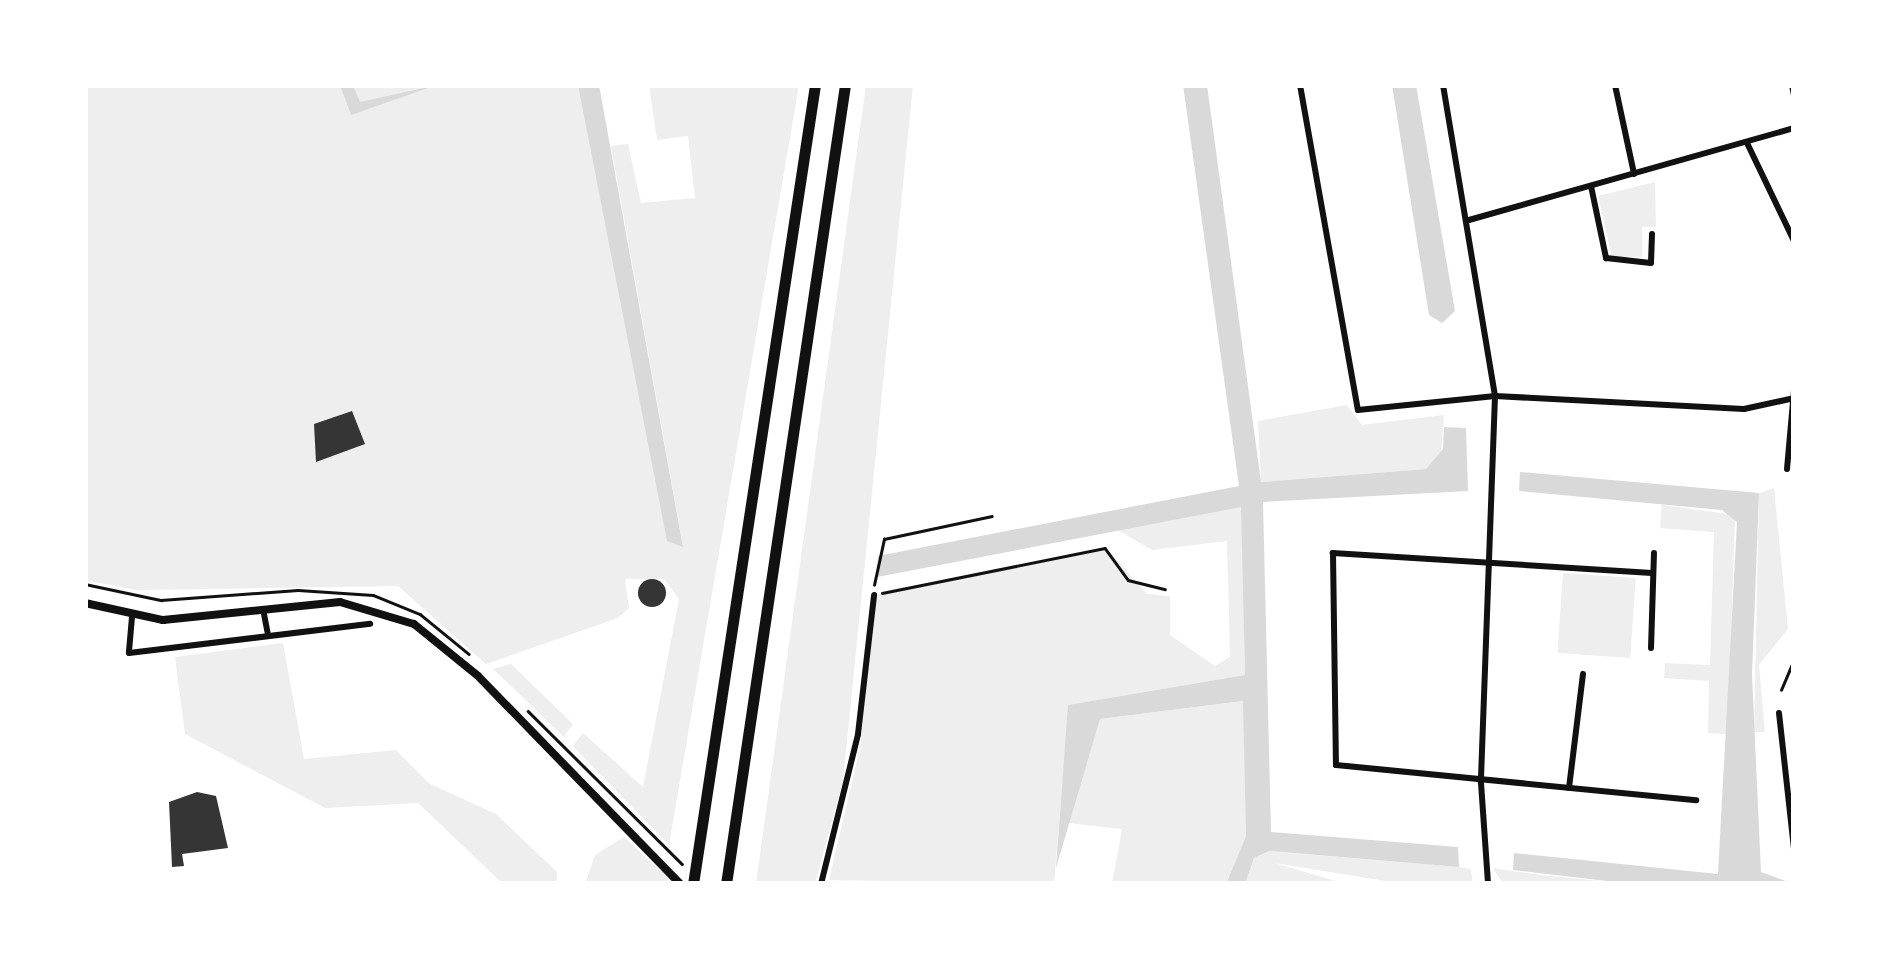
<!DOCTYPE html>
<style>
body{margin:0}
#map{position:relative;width:1879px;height:969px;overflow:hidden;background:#fff;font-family:"Nunito Sans",sans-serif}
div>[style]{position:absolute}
.green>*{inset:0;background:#eee;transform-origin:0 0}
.water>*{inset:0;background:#d9d9d9}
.building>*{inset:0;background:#353535}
.round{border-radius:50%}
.path>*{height:2.5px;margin:-1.25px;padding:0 1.25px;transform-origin:1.25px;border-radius:1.25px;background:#111}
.service>*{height:2.5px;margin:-1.25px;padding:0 1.25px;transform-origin:1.25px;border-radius:1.25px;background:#111}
.minor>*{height:6px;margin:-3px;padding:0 3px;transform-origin:3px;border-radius:3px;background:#111}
.tertiary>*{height:8px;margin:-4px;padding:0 4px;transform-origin:4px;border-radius:4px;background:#111}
.motorway>*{height:11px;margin:-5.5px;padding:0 5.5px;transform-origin:5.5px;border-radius:5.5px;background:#111}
span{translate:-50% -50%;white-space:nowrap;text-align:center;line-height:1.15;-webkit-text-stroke:9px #fff;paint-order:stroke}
.frame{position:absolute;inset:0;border:88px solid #fff;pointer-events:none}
</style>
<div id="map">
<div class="green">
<i style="clip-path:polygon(85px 85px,587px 85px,667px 540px,683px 546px,611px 146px,628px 144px,641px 203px,695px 198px,688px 136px,657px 140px,649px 85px,799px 85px,669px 845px,573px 746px,583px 733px,643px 787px,679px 599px,664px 579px,625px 579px,629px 608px,618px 618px,486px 664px,398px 586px,136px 590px,85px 580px)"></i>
<i style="clip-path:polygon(866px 85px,913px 85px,843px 781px,815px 884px,756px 884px)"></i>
<i style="clip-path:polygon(1655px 182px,1656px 227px,1642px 227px,1642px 257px,1612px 257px,1598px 196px)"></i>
<i style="clip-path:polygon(1347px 405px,1362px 425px,1444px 415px,1441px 454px,1426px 469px,1261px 482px,1258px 421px)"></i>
<i style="clip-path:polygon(1774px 488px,1788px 629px,1759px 665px,1765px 732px,1754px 732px,1759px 493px)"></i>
<i style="clip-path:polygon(1662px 505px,1735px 515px,1728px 734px,1708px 733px,1709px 681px,1664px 678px,1665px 663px,1710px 665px,1714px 532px,1660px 528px)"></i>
<i style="clip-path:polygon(1242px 506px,1245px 675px,1069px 705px,1054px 884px,829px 880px,860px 748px,876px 594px,1108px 550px,1147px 594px,1170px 596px,1170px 635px,1215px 666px,1230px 657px,1227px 541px,1152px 550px,1118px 530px)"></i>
<i style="left:1563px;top:573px;width:73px;height:80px;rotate:4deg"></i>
<i style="clip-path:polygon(283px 643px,304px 759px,396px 750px,430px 784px,496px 814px,557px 872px,557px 884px,503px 884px,418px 803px,325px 808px,185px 734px,175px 657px)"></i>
<i style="clip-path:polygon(511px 664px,573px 724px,564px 737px,493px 669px)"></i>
<i style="clip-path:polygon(1244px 701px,1246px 836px,1226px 884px,1112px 884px,1122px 829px,1067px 823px,1100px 719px)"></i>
<i style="clip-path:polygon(624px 837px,668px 878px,667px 884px,585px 884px,595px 855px)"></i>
<i style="clip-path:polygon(1268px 851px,1459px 867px,1471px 869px,1473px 884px,1404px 884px,1274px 863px,1346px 884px,1245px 884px,1254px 858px)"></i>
<i style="clip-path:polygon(1493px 868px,1540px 875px,1632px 884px,1503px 884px)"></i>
</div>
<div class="water">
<i style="clip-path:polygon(340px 85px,353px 85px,360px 102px,437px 85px,351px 115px)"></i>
<i style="clip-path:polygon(578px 85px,599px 85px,683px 547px,667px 541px)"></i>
<i style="clip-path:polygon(1183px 85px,1207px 85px,1261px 482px,1426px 469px,1443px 449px,1444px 427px,1466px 428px,1468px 491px,1263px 502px,1271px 832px,1458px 847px,1459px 867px,1269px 851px,1254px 858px,1245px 884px,1226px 884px,1246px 836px,1243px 701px,1100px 719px,1056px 868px,1068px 705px,1245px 675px,1241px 507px,877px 577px,878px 556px,1239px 486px)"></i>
<i style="clip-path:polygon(1392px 85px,1416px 85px,1455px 311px,1442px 323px,1429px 315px)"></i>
<i style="clip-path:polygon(1520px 472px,1759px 493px,1752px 675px,1761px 872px,1794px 884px,1632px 884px,1513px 870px,1514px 853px,1718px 874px,1737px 522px,1722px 510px,1519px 491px)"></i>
</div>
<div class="building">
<i style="clip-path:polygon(352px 411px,365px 444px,316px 462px,314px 424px)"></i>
<i class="round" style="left:638px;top:579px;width:28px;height:28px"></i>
<i style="clip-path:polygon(197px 792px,216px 796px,228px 848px,182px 854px,184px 866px,172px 867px,169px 802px)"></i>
</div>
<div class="path">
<i style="left:85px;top:584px;width:78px;rotate:11.9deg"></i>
<i style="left:161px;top:600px;width:137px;rotate:-4.2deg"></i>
<i style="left:298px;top:590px;width:75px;rotate:3.8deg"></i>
<i style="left:373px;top:595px;width:51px;rotate:22deg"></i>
<i style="left:420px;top:614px;width:63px;rotate:39.2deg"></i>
<i style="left:874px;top:585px;width:47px;rotate:-77.7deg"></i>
<i style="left:884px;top:539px;width:110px;rotate:-12deg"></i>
<i style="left:882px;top:593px;width:227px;rotate:-11.4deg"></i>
<i style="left:1105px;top:548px;width:39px;rotate:54deg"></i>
<i style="left:1128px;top:580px;width:38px;rotate:14deg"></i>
<i style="left:528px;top:711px;width:217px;rotate:44.8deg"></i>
</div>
<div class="service">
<i style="left:1781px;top:690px;width:34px;rotate:-67deg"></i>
</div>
<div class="minor">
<i style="left:1300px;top:85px;width:330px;rotate:79.9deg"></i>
<i style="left:1358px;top:410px;width:138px;rotate:-5.8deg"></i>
<i style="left:1495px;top:396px;width:249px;rotate:3deg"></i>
<i style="left:1744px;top:409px;width:47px;rotate:-12.3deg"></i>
<i style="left:1443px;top:85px;width:315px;rotate:80.5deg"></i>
<i style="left:1495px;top:396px;width:387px;rotate:92.1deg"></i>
<i style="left:1481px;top:783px;width:101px;rotate:86deg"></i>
<i style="left:1615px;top:85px;width:91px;rotate:77.9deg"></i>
<i style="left:1792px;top:85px;width:10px;rotate:79deg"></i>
<i style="left:1748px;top:145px;width:106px;rotate:64.4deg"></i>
<i style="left:1591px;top:186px;width:74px;rotate:78.2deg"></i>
<i style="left:1606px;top:258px;width:45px;rotate:6.3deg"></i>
<i style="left:1651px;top:263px;width:29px;rotate:-88deg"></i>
<i style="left:1469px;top:220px;width:338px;rotate:-15.8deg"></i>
<i style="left:1787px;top:469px;width:79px;rotate:-84.9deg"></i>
<i style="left:1652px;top:573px;width:320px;rotate:-176.4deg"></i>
<i style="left:1333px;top:553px;width:212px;rotate:89.2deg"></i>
<i style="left:1336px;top:765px;width:362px;rotate:5.6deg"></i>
<i style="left:263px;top:609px;width:26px;rotate:79deg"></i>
<i style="left:132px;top:617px;width:36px;rotate:95deg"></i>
<i style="left:129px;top:653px;width:243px;rotate:-6.9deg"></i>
<i style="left:1651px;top:648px;width:95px;rotate:-88.2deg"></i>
<i style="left:1779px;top:713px;width:136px;rotate:83.7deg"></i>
<i style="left:1569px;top:788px;width:115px;rotate:-83deg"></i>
<i style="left:821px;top:884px;width:154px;rotate:-76.1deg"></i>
<i style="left:858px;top:734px;width:140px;rotate:-83.4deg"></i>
</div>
<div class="tertiary">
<i style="left:85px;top:603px;width:80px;rotate:12.3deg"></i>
<i style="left:163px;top:620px;width:178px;rotate:-5.8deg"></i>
<i style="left:340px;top:602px;width:77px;rotate:16.6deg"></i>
<i style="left:414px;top:624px;width:82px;rotate:39.1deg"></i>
<i style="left:478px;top:676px;width:290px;rotate:45.8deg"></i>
</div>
<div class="motorway">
<i style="left:693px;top:884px;width:808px;rotate:-81.32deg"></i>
<i style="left:726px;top:884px;width:808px;rotate:-81.53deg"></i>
</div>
<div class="frame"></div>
</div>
